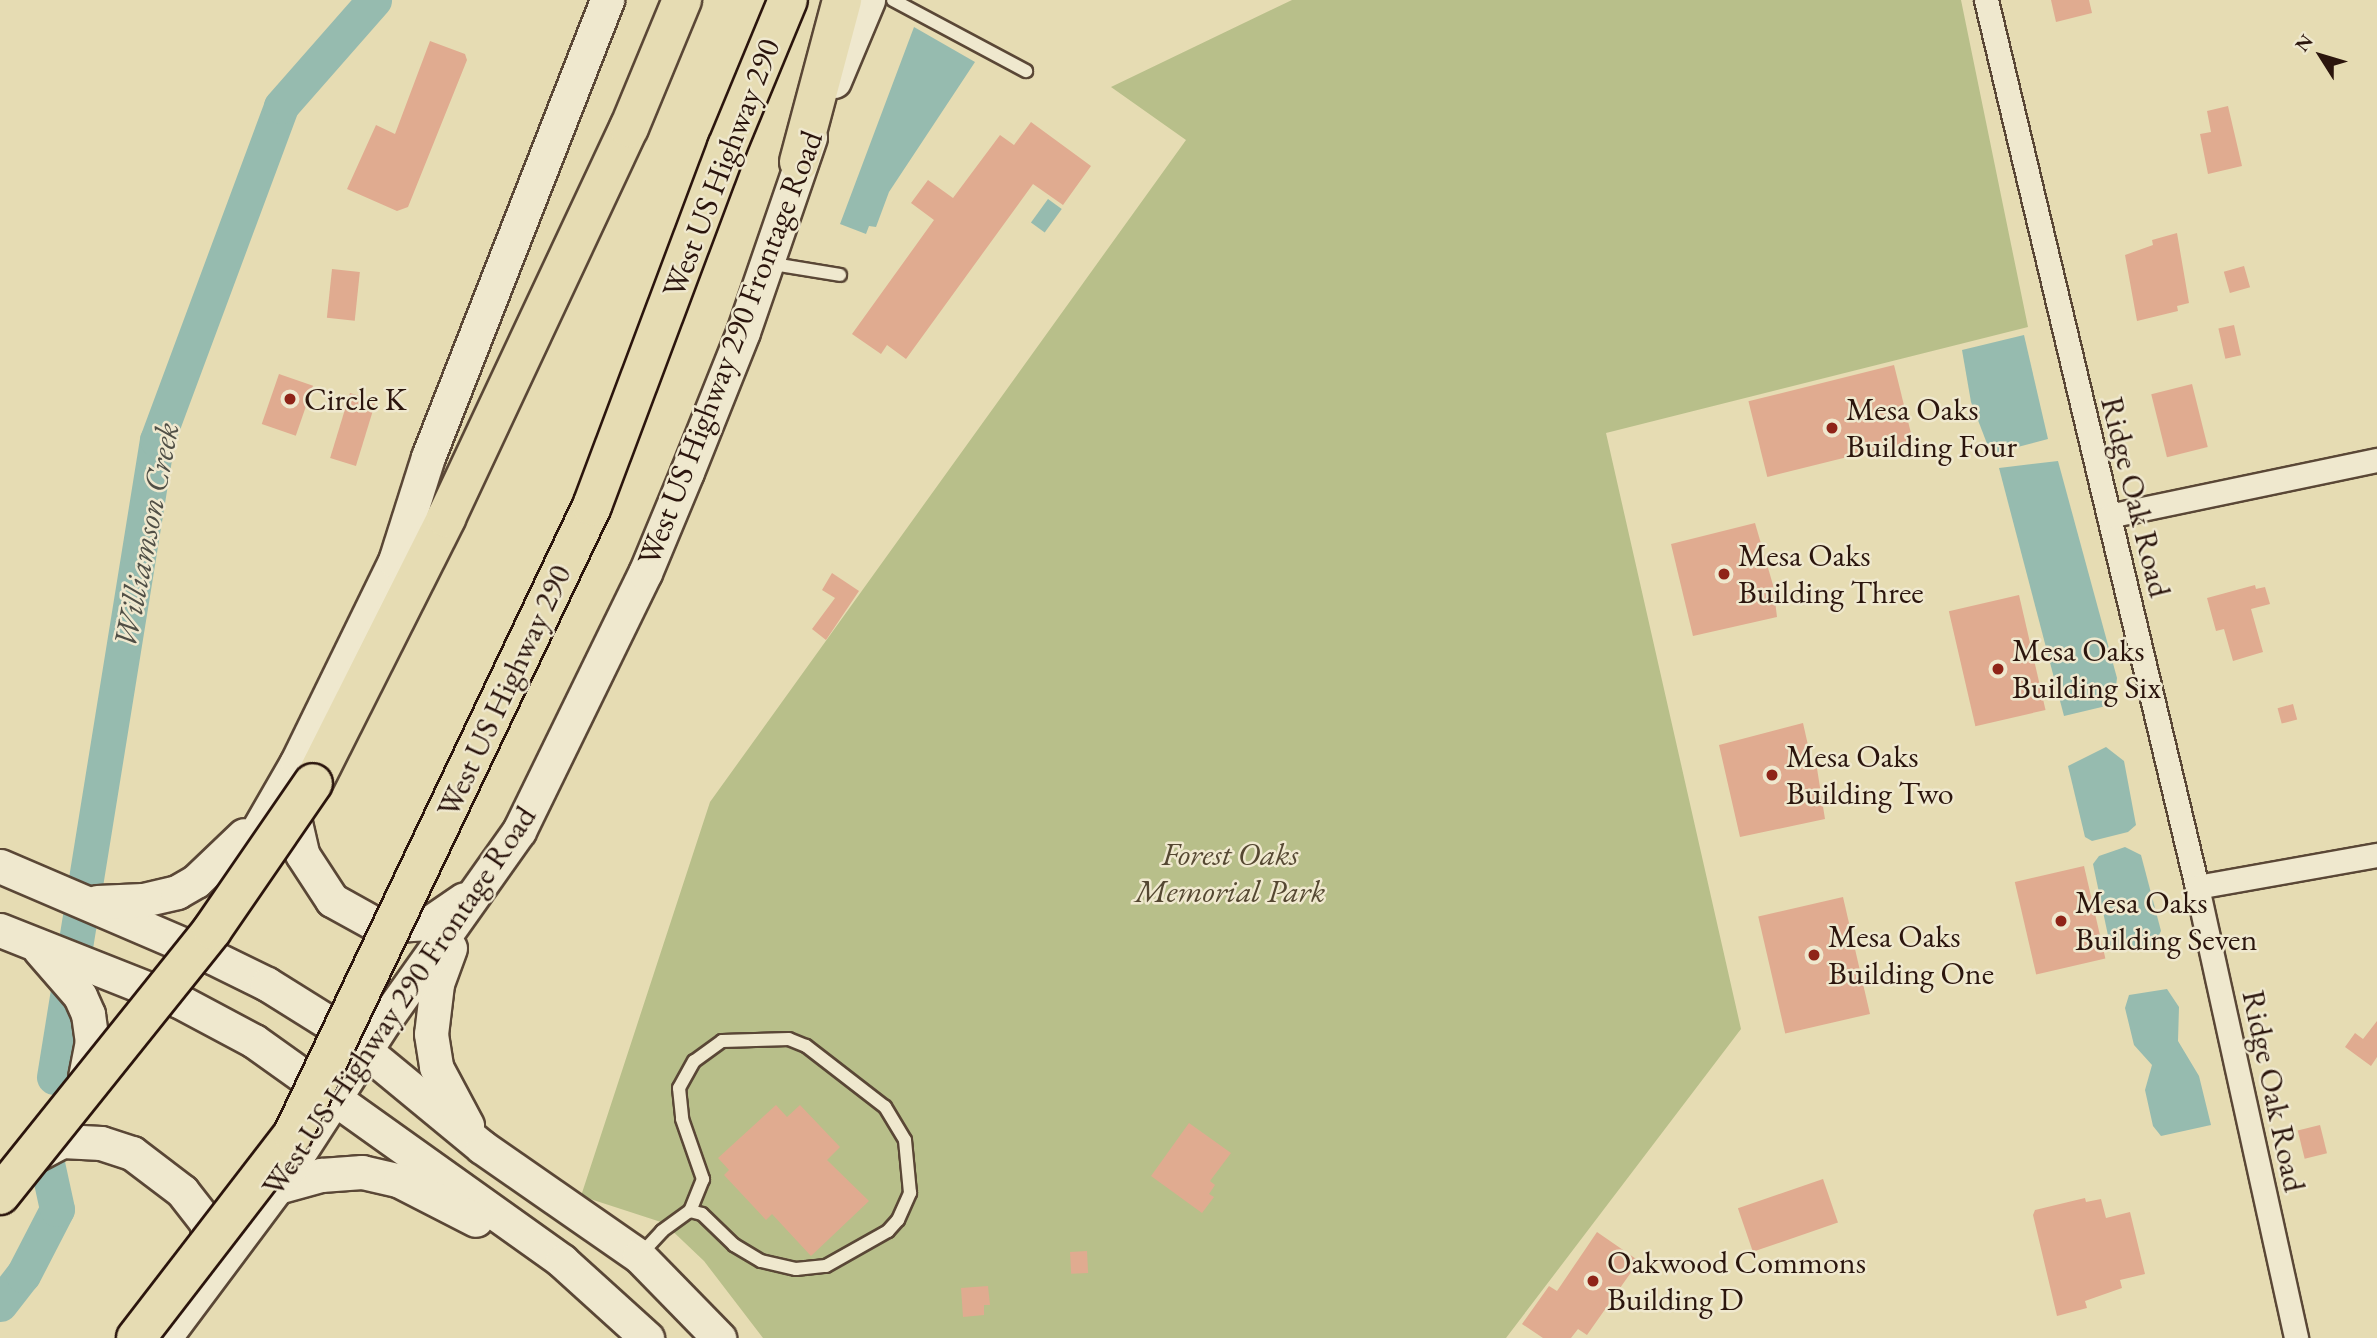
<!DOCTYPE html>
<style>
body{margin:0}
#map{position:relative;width:2377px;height:1338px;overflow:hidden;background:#e6dcb3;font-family:"EB Garamond",serif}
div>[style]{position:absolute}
.green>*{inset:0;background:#b8bf8a}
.water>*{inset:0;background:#96bbaf;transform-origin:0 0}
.river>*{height:35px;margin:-17.5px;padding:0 17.5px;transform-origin:17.5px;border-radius:17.5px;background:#96bbaf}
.building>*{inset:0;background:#e0ab90;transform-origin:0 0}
.roads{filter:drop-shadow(2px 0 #5a4736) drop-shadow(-2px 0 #5a4736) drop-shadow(0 2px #5a4736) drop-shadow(0 -2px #5a4736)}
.service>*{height:12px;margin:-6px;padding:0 6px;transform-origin:6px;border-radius:6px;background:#efe8ce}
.minor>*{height:23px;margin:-11.5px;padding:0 11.5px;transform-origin:11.5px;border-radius:11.5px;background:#efe8ce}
.secondary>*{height:33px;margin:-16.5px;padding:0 16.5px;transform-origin:16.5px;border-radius:16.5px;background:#efe8ce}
.motorway>*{height:38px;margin:-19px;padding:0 19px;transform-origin:19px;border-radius:19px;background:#e6dcb3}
.bridges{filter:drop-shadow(2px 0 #2b150d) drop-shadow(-2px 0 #2b150d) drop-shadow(0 2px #2b150d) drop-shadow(0 -2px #2b150d)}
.motorway-bridge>*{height:38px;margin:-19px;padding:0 19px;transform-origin:19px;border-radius:19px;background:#e6dcb3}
.dots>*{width:19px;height:19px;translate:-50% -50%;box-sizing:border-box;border:4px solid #efe8ce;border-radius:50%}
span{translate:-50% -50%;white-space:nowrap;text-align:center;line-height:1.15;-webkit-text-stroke:5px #efe8ce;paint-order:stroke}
.street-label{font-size:32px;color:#2b150d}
.poi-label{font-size:32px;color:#2b150d}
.left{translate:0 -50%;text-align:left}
.park-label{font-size:32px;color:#554832;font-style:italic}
.water-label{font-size:33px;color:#504f46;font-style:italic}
.north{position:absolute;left:2286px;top:21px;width:70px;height:70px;-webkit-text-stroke:5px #efe8ce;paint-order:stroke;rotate:307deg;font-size:19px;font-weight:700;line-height:28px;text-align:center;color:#2b150d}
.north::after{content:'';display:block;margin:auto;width:24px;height:32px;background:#2b150d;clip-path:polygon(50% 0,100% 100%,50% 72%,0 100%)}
</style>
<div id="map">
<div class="green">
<i style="clip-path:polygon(1292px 0,1961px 0,2028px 327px,1606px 433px,1741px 1029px,1506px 1338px,763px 1338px,704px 1261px,664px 1223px,581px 1196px,710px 802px,1186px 140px,1111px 87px)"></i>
</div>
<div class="water">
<i style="clip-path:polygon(914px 27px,975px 62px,889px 192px,876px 227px,869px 226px,866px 234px,840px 224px)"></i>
<i style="left:1048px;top:199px;width:17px;height:29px;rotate:36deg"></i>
<i style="clip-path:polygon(2024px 335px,2048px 439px,1991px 454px,1971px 402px,1962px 350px)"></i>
<i style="clip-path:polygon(2058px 461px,2117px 678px,2115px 695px,2106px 706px,2064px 716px,1999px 468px)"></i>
<i style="clip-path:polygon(2106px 747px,2124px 761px,2136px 825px,2128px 832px,2092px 841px,2085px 837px,2068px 766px)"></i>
<i style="clip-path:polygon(2125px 847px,2141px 855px,2161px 931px,2153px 947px,2118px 952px,2110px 945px,2093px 864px,2099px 856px)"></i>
<i style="clip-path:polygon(2167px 989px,2179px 1007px,2178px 1041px,2199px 1076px,2211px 1125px,2161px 1136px,2153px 1126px,2145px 1090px,2152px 1065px,2134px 1045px,2125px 1008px,2129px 995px)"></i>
</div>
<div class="river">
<i style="left:54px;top:1077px;width:645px;rotate:-80.82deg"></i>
<i style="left:157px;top:440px;width:356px;rotate:-69.6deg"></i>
<i style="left:281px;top:106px;width:141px;rotate:-48.7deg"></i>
<i style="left:0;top:1304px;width:37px;rotate:-52deg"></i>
<i style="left:23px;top:1275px;width:74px;rotate:-62.7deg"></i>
<i style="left:57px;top:1209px;width:47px;rotate:-102.3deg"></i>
</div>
<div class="building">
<i style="clip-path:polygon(2051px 0,2089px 0,2092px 13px,2056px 22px)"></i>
<i style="clip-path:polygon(430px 41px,465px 54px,467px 60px,408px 207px,397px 211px,347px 189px,376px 125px,395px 134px)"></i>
<i style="clip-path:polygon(2228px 106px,2242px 166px,2208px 174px,2200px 134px,2211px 132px,2207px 111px)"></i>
<i style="clip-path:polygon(1031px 122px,1091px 166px,1063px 205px,1033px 184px,906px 359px,887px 345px,881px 354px,852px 334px,934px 220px,911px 203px,928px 180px,953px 198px,1000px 135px,1014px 145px)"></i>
<i style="clip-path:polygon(2177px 233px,2189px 303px,2177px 306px,2178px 311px,2137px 321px,2125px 255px,2153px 245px,2152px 240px)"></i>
<i style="left:2244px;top:266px;width:22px;height:21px;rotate:74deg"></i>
<i style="left:332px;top:269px;width:28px;height:49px;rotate:6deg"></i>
<i style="left:2234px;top:325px;width:31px;height:16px;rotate:77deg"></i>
<i style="left:1894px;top:365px;width:78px;height:150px;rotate:76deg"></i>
<i style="left:279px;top:374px;width:36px;height:53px;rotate:19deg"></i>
<i style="left:2192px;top:384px;width:65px;height:42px;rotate:76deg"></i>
<i style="left:350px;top:393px;width:27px;height:68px;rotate:17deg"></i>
<i style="clip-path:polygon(1755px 523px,1773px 585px,1777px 617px,1693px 636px,1671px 544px)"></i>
<i style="clip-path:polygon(832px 573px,859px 591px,826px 640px,812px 629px,835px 598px,822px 590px)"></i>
<i style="clip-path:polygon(2255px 585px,2256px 589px,2265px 587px,2270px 604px,2251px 609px,2263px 652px,2233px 661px,2224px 629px,2216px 631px,2207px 598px)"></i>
<i style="left:2019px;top:595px;width:118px;height:72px;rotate:77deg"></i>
<i style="left:2293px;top:704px;width:16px;height:16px;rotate:75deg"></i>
<i style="clip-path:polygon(1803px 723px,1812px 763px,1816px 762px,1825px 819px,1740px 837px,1719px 745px)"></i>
<i style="left:2084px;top:866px;width:95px;height:71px;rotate:77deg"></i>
<i style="left:1843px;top:897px;width:120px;height:87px;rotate:77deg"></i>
<i style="clip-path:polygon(2377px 1021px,2377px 1057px,2371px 1066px,2345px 1047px,2355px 1033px,2363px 1039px)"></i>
<i style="clip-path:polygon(776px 1105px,787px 1117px,800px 1105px,840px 1147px,827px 1160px,869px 1201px,811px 1256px,772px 1214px,766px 1220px,724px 1175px,729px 1170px,718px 1158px)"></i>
<i style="clip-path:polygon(1189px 1123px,1231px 1153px,1210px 1181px,1215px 1185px,1209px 1194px,1214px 1197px,1202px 1213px,1151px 1176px)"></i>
<i style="left:2320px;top:1125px;width:29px;height:23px;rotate:76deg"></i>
<i style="left:1823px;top:1179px;width:46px;height:90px;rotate:71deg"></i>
<i style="clip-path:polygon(2085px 1198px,2086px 1202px,2101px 1199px,2106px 1218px,2130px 1212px,2145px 1274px,2120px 1280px,2122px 1288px,2085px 1301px,2087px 1308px,2057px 1316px,2033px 1215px,2035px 1210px)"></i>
<i style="clip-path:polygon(1597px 1232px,1639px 1261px,1587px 1335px,1578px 1329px,1571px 1338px,1543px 1338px,1522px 1324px,1549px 1286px,1557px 1291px)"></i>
<i style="left:1087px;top:1251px;width:22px;height:17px;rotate:87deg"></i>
<i style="clip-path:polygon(988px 1286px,990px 1305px,984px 1305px,984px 1315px,963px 1317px,961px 1288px)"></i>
</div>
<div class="roads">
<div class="service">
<i style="left:893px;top:0;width:151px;rotate:28.1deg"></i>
<i style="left:767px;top:263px;width:74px;rotate:9.3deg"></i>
<i style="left:639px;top:1256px;width:34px;rotate:-47deg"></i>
<i style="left:662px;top:1231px;width:34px;rotate:-36deg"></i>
<i style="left:690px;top:1211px;width:12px;rotate:14deg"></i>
<i style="left:702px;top:1214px;width:45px;rotate:44.1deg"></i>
<i style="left:734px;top:1245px;width:31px;rotate:31deg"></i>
<i style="left:761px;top:1261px;width:36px;rotate:13deg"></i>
<i style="left:796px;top:1269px;width:30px;rotate:-6deg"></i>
<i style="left:826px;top:1266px;width:71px;rotate:-29.4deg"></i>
<i style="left:888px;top:1231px;width:15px;rotate:-48deg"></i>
<i style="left:898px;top:1220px;width:30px;rotate:-66deg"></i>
<i style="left:910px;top:1193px;width:53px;rotate:-95.4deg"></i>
<i style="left:905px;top:1140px;width:39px;rotate:-121deg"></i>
<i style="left:885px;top:1107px;width:100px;rotate:-142.3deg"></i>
<i style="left:806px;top:1046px;width:18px;rotate:-158deg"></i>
<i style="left:789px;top:1039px;width:67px;rotate:178.3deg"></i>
<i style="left:722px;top:1041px;width:34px;rotate:144deg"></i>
<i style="left:694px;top:1061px;width:31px;rotate:119deg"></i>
<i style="left:679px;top:1088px;width:31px;rotate:84deg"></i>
<i style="left:682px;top:1119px;width:64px;rotate:70.7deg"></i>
<i style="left:703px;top:1179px;width:35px;rotate:112deg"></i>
</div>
<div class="minor">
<i style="left:1986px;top:0;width:912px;rotate:76.62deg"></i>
<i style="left:2197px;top:887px;width:462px;rotate:77.6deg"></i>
<i style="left:2109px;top:516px;width:274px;rotate:-11.8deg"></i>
<i style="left:2197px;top:887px;width:183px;rotate:-10.1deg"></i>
</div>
<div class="secondary">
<i style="left:834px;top:81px;width:88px;rotate:-67.2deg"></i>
<i style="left:295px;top:792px;width:26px;rotate:92deg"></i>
<i style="left:294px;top:818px;width:37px;rotate:77deg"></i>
<i style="left:302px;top:854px;width:55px;rotate:56.9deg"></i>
<i style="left:332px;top:900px;width:54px;rotate:29deg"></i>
<i style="left:379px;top:926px;width:50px;rotate:-3.4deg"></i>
<i style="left:429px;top:923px;width:42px;rotate:-34.4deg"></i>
<i style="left:0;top:866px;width:231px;rotate:23.2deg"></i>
<i style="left:212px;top:957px;width:61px;rotate:26.1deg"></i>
<i style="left:267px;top:984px;width:85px;rotate:32deg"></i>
<i style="left:339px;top:1029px;width:185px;rotate:39.5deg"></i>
<i style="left:482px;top:1147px;width:191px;rotate:34.8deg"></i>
<i style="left:639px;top:1256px;width:115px;rotate:45.7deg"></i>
<i style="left:236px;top:868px;width:122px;rotate:-60.1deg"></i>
<i style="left:297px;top:762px;width:224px;rotate:-64deg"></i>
<i style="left:395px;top:561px;width:109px;rotate:-72.4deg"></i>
<i style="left:428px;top:457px;width:491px;rotate:-68.6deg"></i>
<i style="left:97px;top:902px;width:46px;rotate:-2.5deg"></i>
<i style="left:143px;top:900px;width:35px;rotate:-13deg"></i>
<i style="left:177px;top:892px;width:22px;rotate:-30deg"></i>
<i style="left:196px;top:881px;width:66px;rotate:-43.8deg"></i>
<i style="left:0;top:930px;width:193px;rotate:21.6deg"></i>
<i style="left:179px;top:1001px;width:85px;rotate:28.1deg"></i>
<i style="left:254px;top:1041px;width:379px;rotate:35.5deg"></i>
<i style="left:562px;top:1261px;width:115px;rotate:42.2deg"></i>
<i style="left:450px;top:948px;width:38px;rotate:110deg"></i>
<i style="left:437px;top:984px;width:50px;rotate:96.8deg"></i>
<i style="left:431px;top:1034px;width:33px;rotate:81deg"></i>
<i style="left:436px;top:1067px;width:66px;rotate:61.9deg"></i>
<i style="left:40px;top:950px;width:61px;rotate:49deg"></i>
<i style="left:80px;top:996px;width:20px;rotate:66deg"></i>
<i style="left:88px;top:1014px;width:27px;rotate:82deg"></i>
<i style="left:92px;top:1041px;width:37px;rotate:101deg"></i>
<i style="left:28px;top:1159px;width:38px;rotate:-28deg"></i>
<i style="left:62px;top:1141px;width:39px;rotate:3deg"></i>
<i style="left:101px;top:1143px;width:33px;rotate:18deg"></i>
<i style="left:132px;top:1153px;width:63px;rotate:37.2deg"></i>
<i style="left:182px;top:1191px;width:39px;rotate:52deg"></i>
<i style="left:206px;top:1222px;width:23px;rotate:80deg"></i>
<i style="left:210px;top:1245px;width:18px;rotate:106deg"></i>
<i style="left:277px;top:1187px;width:46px;rotate:-15.3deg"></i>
<i style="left:321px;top:1175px;width:41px;rotate:-4.2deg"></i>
<i style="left:362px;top:1172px;width:39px;rotate:13deg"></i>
<i style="left:400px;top:1181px;width:85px;rotate:27.2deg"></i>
<i style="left:164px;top:1338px;width:189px;rotate:-53.2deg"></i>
<i style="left:277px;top:1187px;width:199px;rotate:-57.1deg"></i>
<i style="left:385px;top:1020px;width:232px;rotate:-54.7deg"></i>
<i style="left:519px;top:831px;width:287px;rotate:-64deg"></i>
<i style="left:645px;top:573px;width:109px;rotate:-67.4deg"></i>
<i style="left:687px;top:472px;width:151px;rotate:-68.2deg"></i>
<i style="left:743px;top:332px;width:206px;rotate:-71deg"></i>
</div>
<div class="motorway">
<i style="left:799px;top:162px;width:168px;rotate:-75.1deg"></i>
<i style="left:313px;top:783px;width:297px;rotate:-63.3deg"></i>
<i style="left:446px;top:518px;width:431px;rotate:-64.9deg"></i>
<i style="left:629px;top:128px;width:139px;rotate:-67.5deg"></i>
</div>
</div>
<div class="bridges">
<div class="motorway-bridge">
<i style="left:0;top:1195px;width:339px;rotate:-51.3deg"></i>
<i style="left:212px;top:930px;width:178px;rotate:-55.5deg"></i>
<i style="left:136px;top:1338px;width:257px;rotate:-52.4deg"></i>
<i style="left:293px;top:1134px;width:696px;rotate:-64.54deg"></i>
<i style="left:592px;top:506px;width:384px;rotate:-69.4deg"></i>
<i style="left:727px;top:147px;width:159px;rotate:-67.5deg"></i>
</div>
</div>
<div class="dots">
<i style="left:290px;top:399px;background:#8f2418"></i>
<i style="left:1832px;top:428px;background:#8f2418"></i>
<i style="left:1724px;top:574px;background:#8f2418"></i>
<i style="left:1998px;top:669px;background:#8f2418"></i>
<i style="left:1772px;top:775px;background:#8f2418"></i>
<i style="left:2061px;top:921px;background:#8f2418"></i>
<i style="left:1814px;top:955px;background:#8f2418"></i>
<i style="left:1593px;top:1281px;background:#8f2418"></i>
</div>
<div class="street-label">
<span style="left:721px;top:168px;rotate:-69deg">West US Highway 290</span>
<span style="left:730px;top:348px;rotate:-69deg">West US Highway 290 Frontage Road</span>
<span style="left:2136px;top:497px;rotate:76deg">Ridge Oak Road</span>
<span style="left:504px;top:691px;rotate:-65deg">West US Highway 290</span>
<span style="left:399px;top:1001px;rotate:-56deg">West US Highway 290 Frontage Road</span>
<span style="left:2274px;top:1091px;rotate:78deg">Ridge Oak Road</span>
</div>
<div class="poi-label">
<span class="left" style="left:304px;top:399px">Circle K</span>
<span class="left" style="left:1846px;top:428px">Mesa Oaks<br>Building Four</span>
<span class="left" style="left:1738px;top:574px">Mesa Oaks<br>Building Three</span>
<span class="left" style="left:2012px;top:669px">Mesa Oaks<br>Building Six</span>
<span class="left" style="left:1786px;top:775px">Mesa Oaks<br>Building Two</span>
<span class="left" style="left:2075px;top:921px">Mesa Oaks<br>Building Seven</span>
<span class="left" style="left:1828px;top:955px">Mesa Oaks<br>Building One</span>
<span class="left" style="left:1607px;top:1281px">Oakwood Commons<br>Building D</span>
</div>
<div class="park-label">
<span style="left:1230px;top:873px">Forest Oaks<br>Memorial Park</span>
</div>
<div class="water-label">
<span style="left:146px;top:535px;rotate:-79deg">Williamson Creek</span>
</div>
<div class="north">N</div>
</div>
